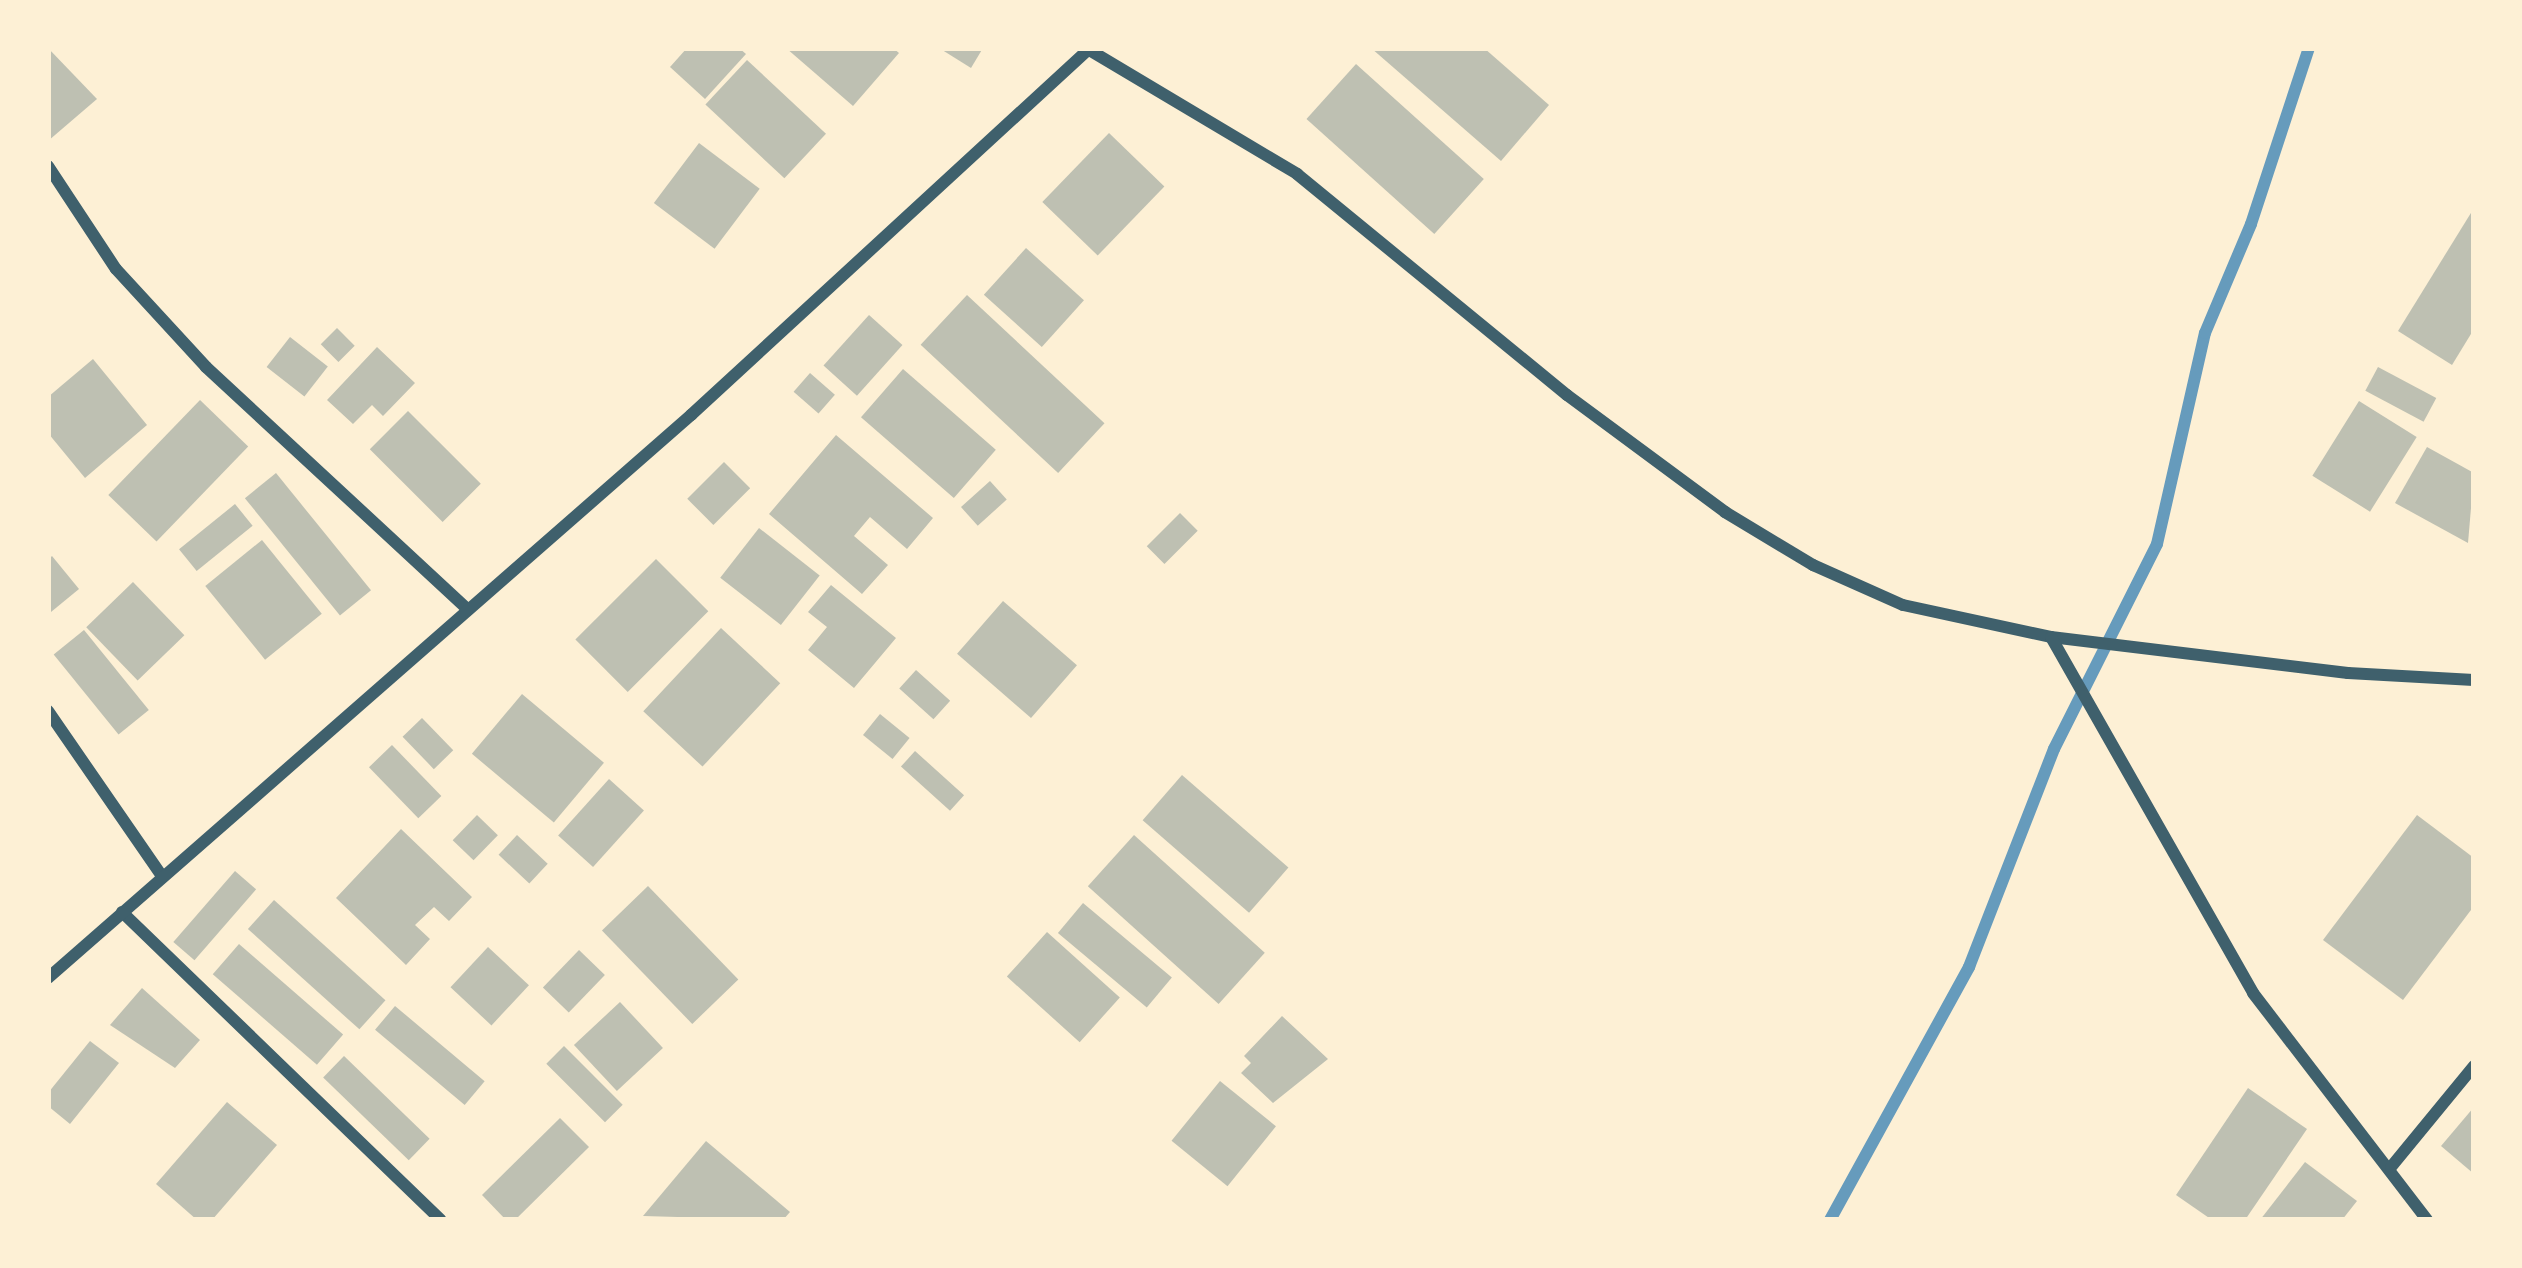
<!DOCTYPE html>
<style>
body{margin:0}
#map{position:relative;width:2522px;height:1268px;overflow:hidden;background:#fdf0d5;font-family:Commissioner,sans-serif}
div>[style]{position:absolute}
.stream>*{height:12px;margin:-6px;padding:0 6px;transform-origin:6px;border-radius:6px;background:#669bbc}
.building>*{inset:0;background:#bec0b2;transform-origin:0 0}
.minor>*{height:12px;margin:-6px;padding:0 6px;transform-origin:6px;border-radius:6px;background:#3f606c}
span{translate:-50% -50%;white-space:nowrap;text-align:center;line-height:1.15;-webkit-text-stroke:12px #fdf0d5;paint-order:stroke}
.frame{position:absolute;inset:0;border:51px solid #fdf0d5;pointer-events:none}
</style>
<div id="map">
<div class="stream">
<i style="left:1830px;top:1220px;width:289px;rotate:-61.2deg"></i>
<i style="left:1969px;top:967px;width:234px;rotate:-68.7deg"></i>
<i style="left:2054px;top:749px;width:229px;rotate:-63.3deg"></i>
<i style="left:2157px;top:544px;width:216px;rotate:-77.2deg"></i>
<i style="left:2205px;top:333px;width:118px;rotate:-67.1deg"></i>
<i style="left:2251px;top:224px;width:185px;rotate:-71.8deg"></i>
</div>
<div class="building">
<i style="clip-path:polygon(48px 48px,97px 99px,48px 141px)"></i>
<i style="clip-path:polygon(687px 48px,739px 48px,746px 54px,705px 99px,670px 67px)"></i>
<i style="clip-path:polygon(786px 48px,893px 48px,899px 53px,853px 106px)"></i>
<i style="clip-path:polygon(939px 48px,983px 48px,971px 68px)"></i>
<i style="clip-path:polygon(1371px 48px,1484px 48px,1549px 105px,1501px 161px)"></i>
<i style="left:747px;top:60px;width:108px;height:61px;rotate:43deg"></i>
<i style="left:1356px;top:64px;width:172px;height:74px;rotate:42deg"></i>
<i style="left:1109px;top:133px;width:77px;height:96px;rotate:44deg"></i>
<i style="left:699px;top:143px;width:76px;height:75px;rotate:37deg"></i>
<i style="clip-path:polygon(2474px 208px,2474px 329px,2452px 365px,2398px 331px)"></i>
<i style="left:1026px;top:248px;width:78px;height:63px;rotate:42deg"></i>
<i style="left:967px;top:295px;width:188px;height:68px;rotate:43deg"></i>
<i style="left:869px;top:315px;width:45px;height:68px;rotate:42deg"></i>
<i style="left:337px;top:328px;width:25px;height:23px;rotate:45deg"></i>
<i style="left:290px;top:337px;width:48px;height:38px;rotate:38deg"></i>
<i style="clip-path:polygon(377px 347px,415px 383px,383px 416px,372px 405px,353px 424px,327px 400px)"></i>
<i style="clip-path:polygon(93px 359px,147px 425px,85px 478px,48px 433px,48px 397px)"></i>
<i style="left:2378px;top:367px;width:66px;height:27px;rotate:28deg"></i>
<i style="left:903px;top:369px;width:123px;height:64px;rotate:41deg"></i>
<i style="left:810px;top:373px;width:33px;height:25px;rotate:41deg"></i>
<i style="left:200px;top:400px;width:67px;height:132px;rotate:44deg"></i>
<i style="left:2359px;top:401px;width:68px;height:88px;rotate:32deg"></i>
<i style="left:408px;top:411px;width:103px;height:54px;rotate:45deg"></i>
<i style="clip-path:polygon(836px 435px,933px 518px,907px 549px,870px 517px,854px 536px,888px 565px,862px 594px,769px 514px)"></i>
<i style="clip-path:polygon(2427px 447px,2474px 473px,2468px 543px,2395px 503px)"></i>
<i style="left:724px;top:462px;width:37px;height:52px;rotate:45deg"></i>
<i style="left:276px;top:473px;width:151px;height:40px;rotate:51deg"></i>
<i style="left:990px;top:481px;width:25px;height:39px;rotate:48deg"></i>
<i style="left:235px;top:504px;width:28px;height:72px;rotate:51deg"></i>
<i style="left:1180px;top:513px;width:25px;height:47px;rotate:45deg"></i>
<i style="left:759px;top:528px;width:77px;height:63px;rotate:38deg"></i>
<i style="left:262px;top:540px;width:95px;height:73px;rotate:51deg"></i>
<i style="clip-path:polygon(52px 556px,79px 589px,51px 612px,48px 560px)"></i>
<i style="left:656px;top:559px;width:74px;height:114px;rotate:45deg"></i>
<i style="left:133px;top:582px;width:74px;height:65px;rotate:46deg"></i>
<i style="clip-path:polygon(831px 585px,896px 638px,854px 688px,808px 650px,827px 627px,808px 612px)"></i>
<i style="left:1003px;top:601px;width:98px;height:70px;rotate:41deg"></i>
<i style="left:721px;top:628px;width:81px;height:114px;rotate:43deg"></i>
<i style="left:84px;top:630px;width:103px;height:39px;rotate:51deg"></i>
<i style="left:916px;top:670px;width:46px;height:25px;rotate:42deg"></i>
<i style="left:522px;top:694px;width:107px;height:78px;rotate:40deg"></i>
<i style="left:880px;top:714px;width:38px;height:27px;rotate:39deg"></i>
<i style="left:422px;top:718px;width:45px;height:27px;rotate:46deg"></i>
<i style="left:392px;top:745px;width:71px;height:32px;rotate:46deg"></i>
<i style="left:915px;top:751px;width:66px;height:21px;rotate:42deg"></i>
<i style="left:1182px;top:775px;width:141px;height:60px;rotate:41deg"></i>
<i style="left:609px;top:779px;width:47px;height:76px;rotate:42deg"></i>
<i style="left:477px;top:815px;width:29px;height:35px;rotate:44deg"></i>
<i style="clip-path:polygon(2417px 815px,2474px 858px,2474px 906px,2403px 1000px,2323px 940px)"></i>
<i style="clip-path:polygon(401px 829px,472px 897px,449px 921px,434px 907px,415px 925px,430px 939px,406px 965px,336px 898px)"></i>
<i style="left:517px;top:835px;width:42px;height:27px;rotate:43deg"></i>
<i style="left:1134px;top:835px;width:176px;height:69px;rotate:42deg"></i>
<i style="left:235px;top:871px;width:28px;height:94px;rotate:41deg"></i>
<i style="left:648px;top:886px;width:130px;height:64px;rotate:46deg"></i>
<i style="left:274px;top:900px;width:150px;height:39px;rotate:42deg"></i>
<i style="left:1083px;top:903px;width:116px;height:39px;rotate:40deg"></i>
<i style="left:1047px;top:932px;width:98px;height:60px;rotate:42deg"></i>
<i style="left:239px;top:944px;width:138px;height:40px;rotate:41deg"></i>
<i style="left:488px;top:947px;width:56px;height:55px;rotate:43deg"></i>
<i style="left:579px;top:950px;width:36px;height:52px;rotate:44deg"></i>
<i style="clip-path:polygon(142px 988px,200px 1040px,175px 1068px,110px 1025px)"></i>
<i style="left:620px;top:1002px;width:63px;height:63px;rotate:47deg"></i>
<i style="left:395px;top:1006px;width:117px;height:31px;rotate:40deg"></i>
<i style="clip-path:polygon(1282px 1016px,1328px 1059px,1273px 1103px,1241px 1073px,1251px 1063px,1244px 1056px)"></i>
<i style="clip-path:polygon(90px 1041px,119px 1063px,70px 1124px,48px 1106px,48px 1093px)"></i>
<i style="left:564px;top:1046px;width:83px;height:25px;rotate:45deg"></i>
<i style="left:344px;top:1056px;width:119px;height:30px;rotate:44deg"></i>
<i style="left:1220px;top:1081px;width:72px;height:77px;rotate:39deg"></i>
<i style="clip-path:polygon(2248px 1088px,2307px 1129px,2245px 1220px,2212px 1220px,2176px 1195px)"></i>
<i style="clip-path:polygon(227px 1102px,277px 1145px,212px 1220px,197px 1220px,156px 1184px)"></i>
<i style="clip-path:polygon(2474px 1107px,2474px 1174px,2441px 1146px)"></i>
<i style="clip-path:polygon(560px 1118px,589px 1147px,515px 1220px,506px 1220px,482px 1195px)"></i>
<i style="clip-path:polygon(706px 1141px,790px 1212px,783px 1220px,643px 1216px)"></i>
<i style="clip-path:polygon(2305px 1162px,2357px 1201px,2342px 1220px,2260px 1220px)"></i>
</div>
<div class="minor">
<i style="left:1086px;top:48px;width:246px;rotate:30.8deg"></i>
<i style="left:1297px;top:174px;width:349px;rotate:39.3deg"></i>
<i style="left:1567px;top:395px;width:197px;rotate:36.5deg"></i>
<i style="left:1725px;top:512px;width:103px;rotate:31.1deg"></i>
<i style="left:1813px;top:565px;width:98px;rotate:24deg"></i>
<i style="left:1903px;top:605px;width:151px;rotate:12.2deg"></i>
<i style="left:2051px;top:637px;width:299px;rotate:6.9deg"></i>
<i style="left:2348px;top:673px;width:126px;rotate:3.2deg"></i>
<i style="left:48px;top:166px;width:123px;rotate:56.6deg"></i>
<i style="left:116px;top:269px;width:133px;rotate:47.4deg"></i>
<i style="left:206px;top:367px;width:357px;rotate:42.8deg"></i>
<i style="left:2051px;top:637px;width:409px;rotate:60.4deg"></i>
<i style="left:2253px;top:993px;width:286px;rotate:52.5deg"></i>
<i style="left:48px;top:711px;width:201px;rotate:55.4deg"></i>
<i style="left:122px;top:912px;width:443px;rotate:44deg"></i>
<i style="left:48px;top:978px;width:855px;rotate:-41.2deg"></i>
<i style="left:691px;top:415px;width:542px;rotate:-42.61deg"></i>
<i style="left:2391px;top:1167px;width:131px;rotate:-50.6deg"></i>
</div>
<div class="frame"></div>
</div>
